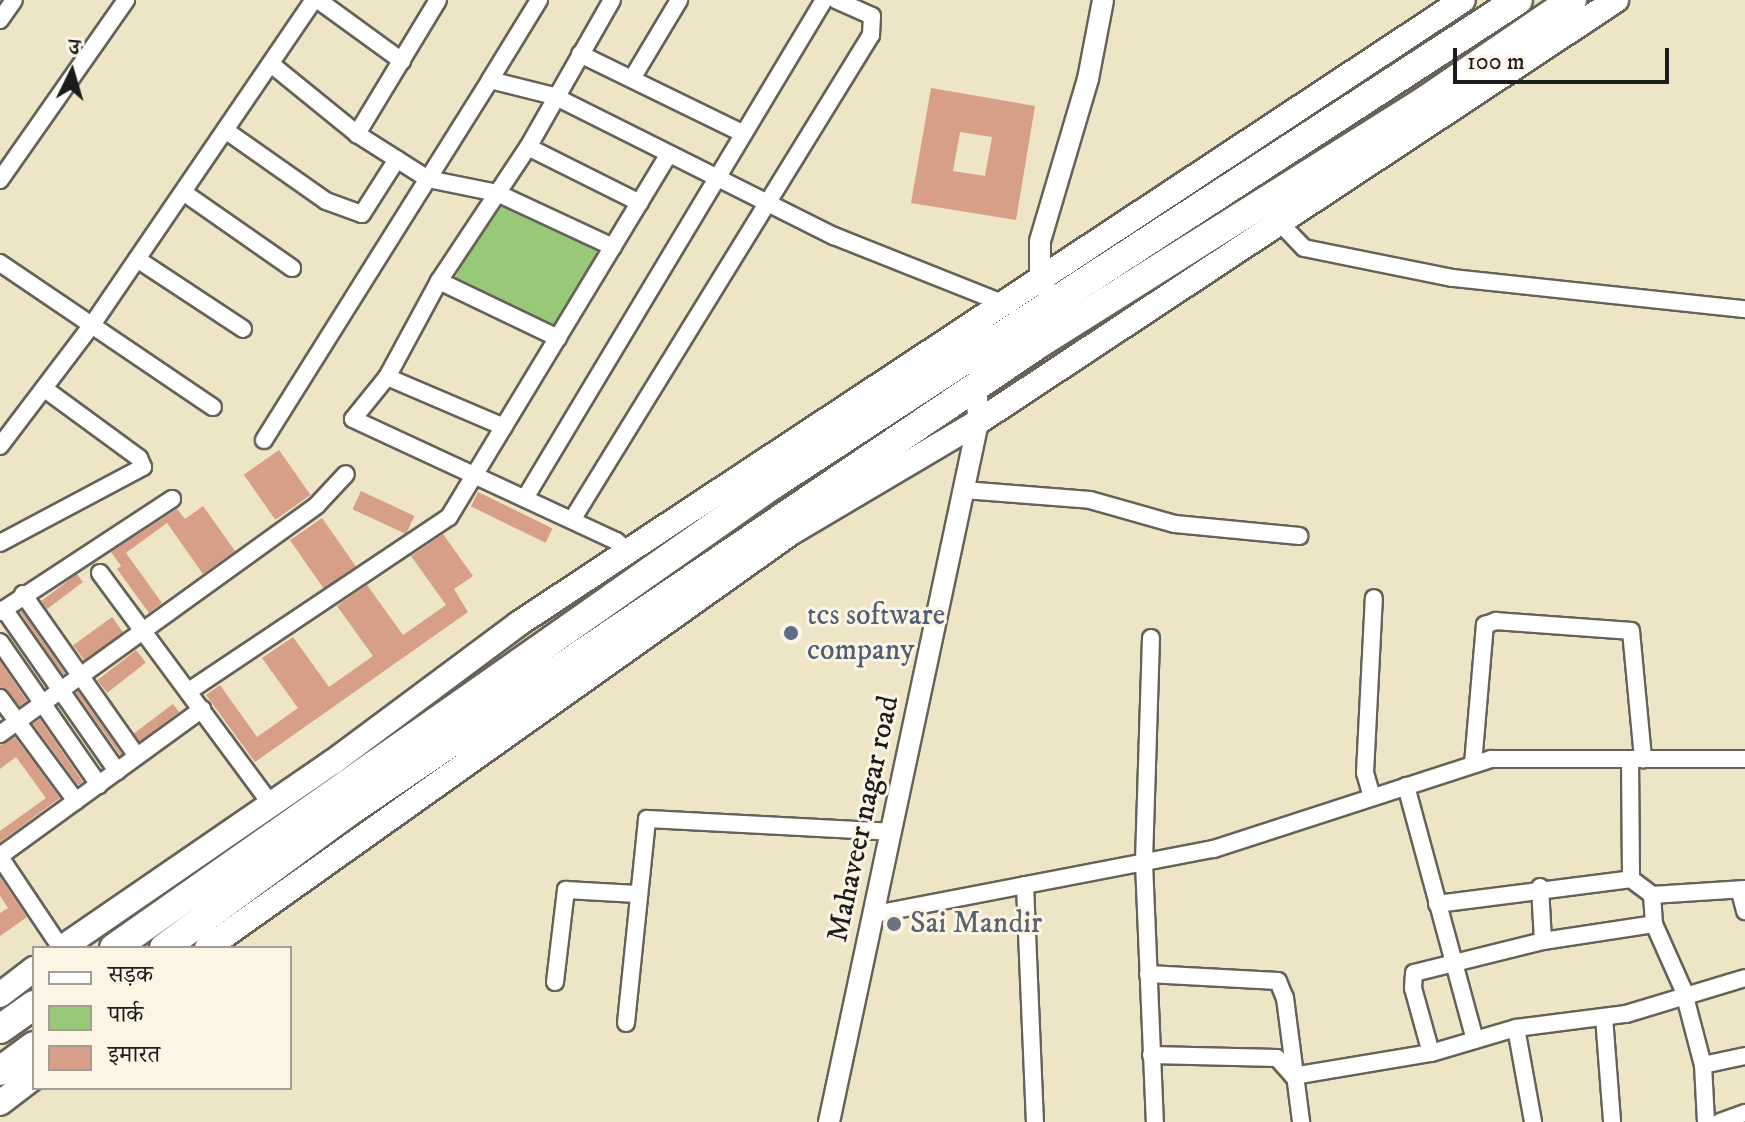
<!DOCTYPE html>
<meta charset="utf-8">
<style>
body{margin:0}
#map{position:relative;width:1745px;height:1122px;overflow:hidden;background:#eee5c6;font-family:"IM FELL DW Pica","Noto Serif Devanagari",serif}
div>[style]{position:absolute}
.green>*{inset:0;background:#97c979;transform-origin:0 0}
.building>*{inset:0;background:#d79f88;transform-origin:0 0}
.roads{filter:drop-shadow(2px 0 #666258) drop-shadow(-2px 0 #666258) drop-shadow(0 2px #666258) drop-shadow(0 -2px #666258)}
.minor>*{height:16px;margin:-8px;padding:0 8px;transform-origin:8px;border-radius:8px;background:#fff}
.tertiary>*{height:20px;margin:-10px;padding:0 10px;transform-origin:10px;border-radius:10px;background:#fff}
.secondary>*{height:24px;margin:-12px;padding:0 12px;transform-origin:12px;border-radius:12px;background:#fff}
.trunk>*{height:28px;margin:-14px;padding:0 14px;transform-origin:14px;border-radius:14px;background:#fff}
.dots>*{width:22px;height:22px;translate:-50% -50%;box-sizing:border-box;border:4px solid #fcf5e5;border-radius:50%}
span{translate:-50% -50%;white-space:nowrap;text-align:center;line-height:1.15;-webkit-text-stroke:6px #fcf5e5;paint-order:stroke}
.service-label{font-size:30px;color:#4e5e75}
.left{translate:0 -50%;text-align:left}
.street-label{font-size:30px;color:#1c1c1c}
.worship-label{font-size:30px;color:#5b616d}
.legend{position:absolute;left:32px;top:946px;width:260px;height:144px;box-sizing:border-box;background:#fcf5e5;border:2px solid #a29e95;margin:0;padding:10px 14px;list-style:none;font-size:24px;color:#1c1c1c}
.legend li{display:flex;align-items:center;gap:16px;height:40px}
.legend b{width:40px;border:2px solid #a29e95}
.north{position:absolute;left:32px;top:32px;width:80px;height:80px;-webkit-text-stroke:6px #fcf5e5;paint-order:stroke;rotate:5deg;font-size:22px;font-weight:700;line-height:32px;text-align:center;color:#1c1c1c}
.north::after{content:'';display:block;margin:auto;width:28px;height:36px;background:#1c1c1c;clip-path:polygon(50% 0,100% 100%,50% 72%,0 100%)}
.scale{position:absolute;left:1453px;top:48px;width:216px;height:36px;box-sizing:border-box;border:4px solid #1c1c1c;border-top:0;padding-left:10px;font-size:24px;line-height:28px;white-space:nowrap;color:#1c1c1c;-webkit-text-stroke:6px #fcf5e5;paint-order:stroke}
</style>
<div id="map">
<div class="green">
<i style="left:498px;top:194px;width:117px;height:98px;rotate:27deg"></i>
</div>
<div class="building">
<i style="clip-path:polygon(evenodd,931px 88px,1035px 106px,1016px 220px,911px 203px,931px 88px,960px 132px,992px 137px,985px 176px,953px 171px,960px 132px)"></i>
<i style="left:279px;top:450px;width:55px;height:43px;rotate:55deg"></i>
<i style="left:361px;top:491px;width:59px;height:20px;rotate:25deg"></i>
<i style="left:478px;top:492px;width:83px;height:16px;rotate:26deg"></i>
<i style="clip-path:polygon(203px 506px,235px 551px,203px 574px,167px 523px,126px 553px,162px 603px,149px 613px,117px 569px,121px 566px,111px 552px,177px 509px,185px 519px)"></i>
<i style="left:322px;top:518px;width:59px;height:39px;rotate:55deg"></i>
<i style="clip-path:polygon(443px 534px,473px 576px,454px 589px,468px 612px,255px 762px,206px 695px,220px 685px,257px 737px,298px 708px,262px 658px,293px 637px,329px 687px,373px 656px,337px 606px,345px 600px,367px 585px,403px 635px,446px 605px,411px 556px)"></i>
<i style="left:77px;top:574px;width:10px;height:45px;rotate:53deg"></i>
<i style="clip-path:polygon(22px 611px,65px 673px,63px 675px,20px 612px)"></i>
<i style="left:112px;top:617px;width:19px;height:48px;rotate:54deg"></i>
<i style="left:136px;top:650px;width:16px;height:49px;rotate:52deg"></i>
<i style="clip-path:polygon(0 661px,27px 701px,20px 706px,0 687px)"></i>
<i style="clip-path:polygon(78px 691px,122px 754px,120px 755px,76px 693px)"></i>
<i style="left:173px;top:704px;width:10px;height:49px;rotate:53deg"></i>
<i style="clip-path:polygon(40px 719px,83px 782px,78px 785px,33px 724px)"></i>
<i style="clip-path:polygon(15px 737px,60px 798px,0 842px,0 831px,46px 798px,16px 757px,0 769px,0 745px)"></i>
<i style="clip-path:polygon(0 877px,27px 917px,0 936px,0 913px,8px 908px,0 896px)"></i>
</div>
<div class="roads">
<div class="minor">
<i style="left:318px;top:0;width:104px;rotate:36deg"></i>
<i style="left:438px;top:0;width:157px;rotate:121.2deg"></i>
<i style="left:357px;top:134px;width:84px;rotate:32.4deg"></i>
<i style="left:428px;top:179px;width:117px;rotate:-57.9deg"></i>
<i style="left:490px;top:80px;width:66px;rotate:14deg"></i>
<i style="left:554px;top:96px;width:313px;rotate:26.6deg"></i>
<i style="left:834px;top:236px;width:189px;rotate:21.7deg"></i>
<i style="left:612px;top:0;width:169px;rotate:119.7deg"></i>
<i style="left:528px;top:147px;width:161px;rotate:123.6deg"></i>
<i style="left:439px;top:281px;width:109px;rotate:118.4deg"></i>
<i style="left:387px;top:377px;width:54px;rotate:129deg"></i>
<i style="left:353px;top:419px;width:290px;rotate:24.9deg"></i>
<i style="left:616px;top:541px;width:17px;rotate:40deg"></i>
<i style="left:0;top:20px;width:24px;rotate:-55deg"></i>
<i style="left:580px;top:54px;width:182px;rotate:26deg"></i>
<i style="left:271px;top:64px;width:111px;rotate:39.1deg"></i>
<i style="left:633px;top:77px;width:90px;rotate:-59.1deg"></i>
<i style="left:490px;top:80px;width:94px;rotate:-58.5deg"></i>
<i style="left:225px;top:130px;width:123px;rotate:35.1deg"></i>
<i style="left:326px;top:201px;width:38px;rotate:20deg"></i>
<i style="left:362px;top:214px;width:65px;rotate:-57.5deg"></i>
<i style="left:528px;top:147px;width:125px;rotate:26.6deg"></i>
<i style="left:0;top:180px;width:220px;rotate:-55deg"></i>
<i style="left:183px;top:192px;width:133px;rotate:34.9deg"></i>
<i style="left:1278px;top:221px;width:37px;rotate:46deg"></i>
<i style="left:1304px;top:248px;width:152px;rotate:11.4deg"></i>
<i style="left:1453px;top:278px;width:294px;rotate:6.1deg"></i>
<i style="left:137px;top:259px;width:127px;rotate:33.4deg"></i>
<i style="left:0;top:263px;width:257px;rotate:34.1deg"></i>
<i style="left:439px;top:281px;width:132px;rotate:25.6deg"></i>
<i style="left:387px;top:377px;width:127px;rotate:23.1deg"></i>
<i style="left:264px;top:440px;width:308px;rotate:-57.9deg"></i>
<i style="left:428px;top:179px;width:70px;rotate:11.5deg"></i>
<i style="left:497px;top:193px;width:128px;rotate:25deg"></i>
<i style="left:0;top:446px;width:152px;rotate:-52.8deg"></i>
<i style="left:92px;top:325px;width:394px;rotate:-55.7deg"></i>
<i style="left:964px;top:490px;width:126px;rotate:4.5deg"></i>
<i style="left:1090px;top:500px;width:88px;rotate:15.8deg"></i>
<i style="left:1175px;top:524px;width:125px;rotate:5.5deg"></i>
<i style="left:525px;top:498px;width:581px;rotate:-59.02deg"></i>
<i style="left:572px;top:520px;width:570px;rotate:-58.35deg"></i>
<i style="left:871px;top:35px;width:19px;rotate:-87deg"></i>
<i style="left:872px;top:16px;width:39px;rotate:-156deg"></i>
<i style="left:0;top:543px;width:162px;rotate:-28deg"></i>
<i style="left:143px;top:467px;width:10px;rotate:-114deg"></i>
<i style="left:139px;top:458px;width:115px;rotate:-143.8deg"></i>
<i style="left:100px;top:573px;width:287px;rotate:53.5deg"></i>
<i style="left:23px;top:594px;width:198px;rotate:54.9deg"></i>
<i style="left:4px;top:609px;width:198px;rotate:55.1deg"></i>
<i style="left:0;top:612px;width:206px;rotate:-33.3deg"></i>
<i style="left:1151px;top:638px;width:225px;rotate:91.8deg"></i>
<i style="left:1144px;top:863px;width:259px;rotate:87.6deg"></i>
<i style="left:0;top:642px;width:174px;rotate:55.3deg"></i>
<i style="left:189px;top:691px;width:313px;rotate:-33.8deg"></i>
<i style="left:449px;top:517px;width:424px;rotate:-58.8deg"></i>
<i style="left:0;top:698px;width:128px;rotate:53.6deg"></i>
<i style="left:0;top:734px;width:391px;rotate:-35.8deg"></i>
<i style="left:317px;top:505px;width:42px;rotate:-46.9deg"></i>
<i style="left:1630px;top:759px;width:120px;rotate:89.5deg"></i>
<i style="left:1473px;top:764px;width:140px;rotate:-85.1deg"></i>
<i style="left:1485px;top:625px;width:12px;rotate:-20deg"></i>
<i style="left:1496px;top:621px;width:135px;rotate:4.2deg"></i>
<i style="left:1631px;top:631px;width:129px;rotate:84.6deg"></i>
<i style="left:1406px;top:786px;width:263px;rotate:74.8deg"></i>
<i style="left:1372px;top:797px;width:25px;rotate:-106deg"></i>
<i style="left:1365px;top:773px;width:175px;rotate:-87.1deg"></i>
<i style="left:0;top:856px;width:250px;rotate:-36deg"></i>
<i style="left:0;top:857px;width:110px;rotate:56.2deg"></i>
<i style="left:1631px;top:879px;width:26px;rotate:37deg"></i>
<i style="left:1652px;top:895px;width:29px;rotate:86deg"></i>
<i style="left:1654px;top:924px;width:71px;rotate:66deg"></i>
<i style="left:1683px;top:989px;width:79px;rotate:75.3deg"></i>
<i style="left:1025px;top:885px;width:237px;rotate:87.6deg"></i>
<i style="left:1540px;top:887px;width:54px;rotate:86.8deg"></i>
<i style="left:1740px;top:892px;width:20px;rotate:75deg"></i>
<i style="left:1652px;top:895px;width:93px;rotate:-3.7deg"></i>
<i style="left:1437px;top:904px;width:196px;rotate:-7.3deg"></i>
<i style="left:875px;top:914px;width:345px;rotate:-10.9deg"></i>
<i style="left:1214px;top:849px;width:291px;rotate:-18deg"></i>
<i style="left:1491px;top:759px;width:254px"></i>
<i style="left:1148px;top:974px;width:130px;rotate:3.1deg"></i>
<i style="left:1278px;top:981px;width:18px;rotate:68deg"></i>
<i style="left:1285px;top:998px;width:125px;rotate:82.6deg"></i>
<i style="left:555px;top:982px;width:93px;rotate:-83.2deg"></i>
<i style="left:566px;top:890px;width:71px;rotate:3.2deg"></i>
<i style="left:1604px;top:1017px;width:105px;rotate:85.6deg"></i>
<i style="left:626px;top:1023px;width:205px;rotate:-84.1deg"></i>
<i style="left:647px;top:819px;width:245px;rotate:3deg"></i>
<i style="left:1516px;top:1028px;width:96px;rotate:79.7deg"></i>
<i style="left:1431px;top:1053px;width:67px;rotate:-105.5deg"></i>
<i style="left:1413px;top:988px;width:15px;rotate:-86deg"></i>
<i style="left:1414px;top:973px;width:133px;rotate:-13.9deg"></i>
<i style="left:1543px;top:941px;width:112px;rotate:-8.7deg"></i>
<i style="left:1151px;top:1055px;width:126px;rotate:1.4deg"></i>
<i style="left:1277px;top:1058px;width:24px;rotate:48deg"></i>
<i style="left:1293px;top:1076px;width:140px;rotate:-9.5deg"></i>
<i style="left:1431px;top:1053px;width:89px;rotate:-16.4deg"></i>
<i style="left:1516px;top:1028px;width:111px;rotate:-7.3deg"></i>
<i style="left:1626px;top:1014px;width:124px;rotate:-16.8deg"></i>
<i style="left:1706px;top:1122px;width:57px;rotate:-93deg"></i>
<i style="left:1703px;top:1065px;width:43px;rotate:-12.1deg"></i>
<i style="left:1720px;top:1122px;width:27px;rotate:-20deg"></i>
</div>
<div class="tertiary">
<i style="left:1053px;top:301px;width:25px;rotate:-122deg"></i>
<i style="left:1040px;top:280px;width:39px;rotate:-90deg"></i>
<i style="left:1040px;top:241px;width:169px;rotate:-73.5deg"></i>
<i style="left:1088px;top:79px;width:80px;rotate:-79.2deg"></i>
<i style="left:829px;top:1122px;width:716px;rotate:-77.98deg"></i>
<i style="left:978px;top:422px;width:35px;rotate:-92deg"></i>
</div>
<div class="secondary">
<i style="left:62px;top:948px;width:329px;rotate:-34.5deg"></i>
<i style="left:333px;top:762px;width:231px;rotate:-36.7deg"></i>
<i style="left:518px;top:624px;width:1132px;rotate:-33.44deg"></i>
<i style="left:207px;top:948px;width:718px;rotate:-35.42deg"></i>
<i style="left:792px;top:532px;width:216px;rotate:-30.6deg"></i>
<i style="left:978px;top:422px;width:765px;rotate:-33.48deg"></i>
<i style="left:0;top:995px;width:43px;rotate:-37.4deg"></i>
<i style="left:0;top:1103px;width:43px;rotate:-37.4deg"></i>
</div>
<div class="trunk">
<i style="left:114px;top:948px;width:803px;rotate:-35.11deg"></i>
<i style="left:771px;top:486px;width:891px;rotate:-33.05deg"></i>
<i style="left:164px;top:948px;width:231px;rotate:-36.4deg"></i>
<i style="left:350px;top:811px;width:830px;rotate:-34.15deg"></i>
<i style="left:1037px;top:345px;width:460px;rotate:-32.2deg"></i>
<i style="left:1426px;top:100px;width:177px;rotate:-34.4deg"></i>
<i style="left:0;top:1029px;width:42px;rotate:-35.2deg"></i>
<i style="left:0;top:1071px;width:42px;rotate:-36.3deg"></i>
</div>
</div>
<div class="dots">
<i style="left:791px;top:633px;background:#5c6f8a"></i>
<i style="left:894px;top:924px;background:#6b7280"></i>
</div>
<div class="service-label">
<span class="left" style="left:807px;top:633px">tcs software<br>company</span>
</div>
<div class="street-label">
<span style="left:864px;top:819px;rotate:-78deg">Mahaveer nagar road</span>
</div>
<div class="worship-label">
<span class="left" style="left:910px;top:924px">Sai Mandir</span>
</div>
<ul class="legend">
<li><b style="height:10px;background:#fff"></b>सड़क</li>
<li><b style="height:22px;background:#97c979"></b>पार्क</li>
<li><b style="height:22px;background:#d79f88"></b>इमारत</li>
</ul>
<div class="north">उ</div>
<div class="scale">100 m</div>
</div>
